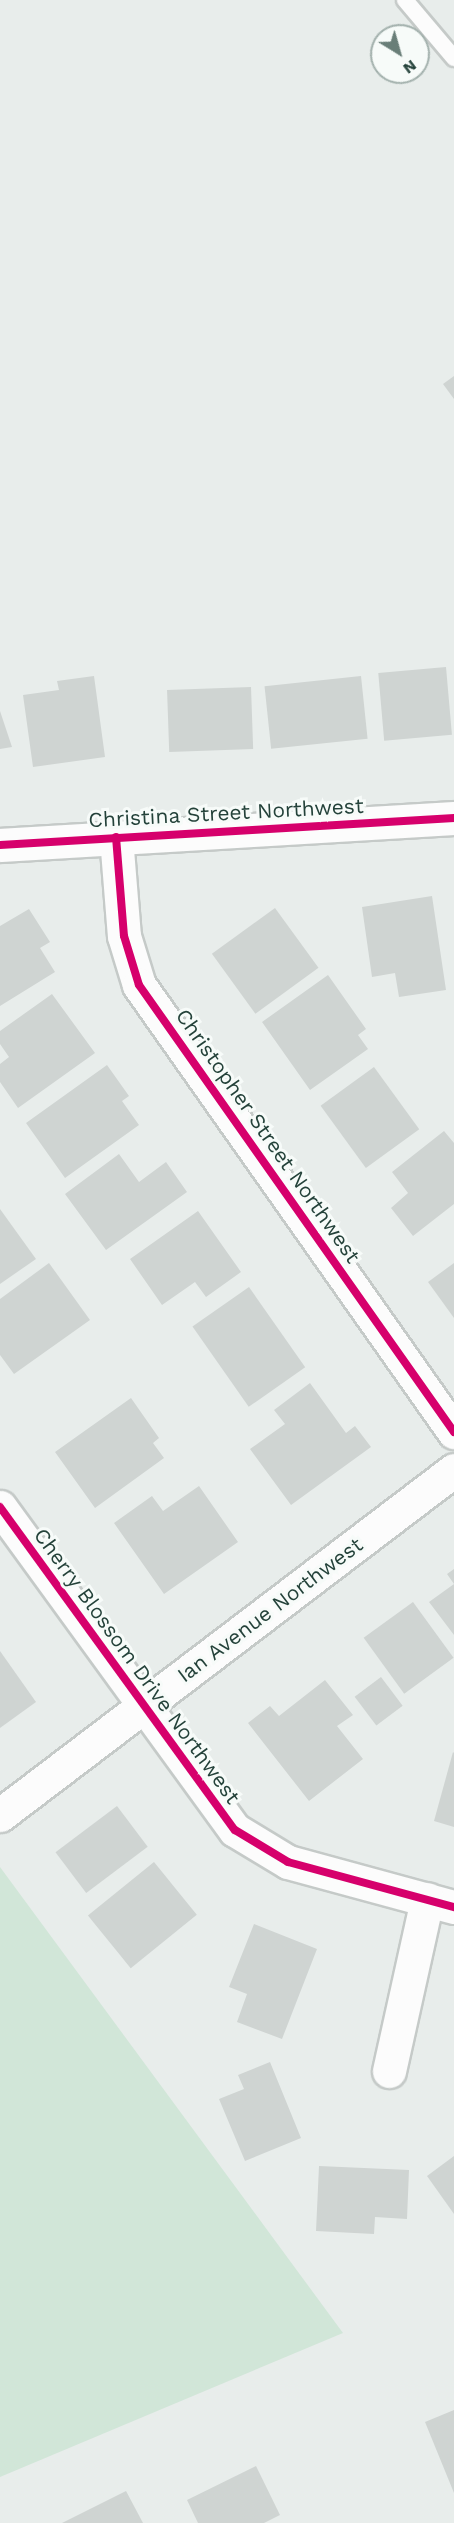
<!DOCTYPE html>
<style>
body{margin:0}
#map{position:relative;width:454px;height:2523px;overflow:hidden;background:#e8edeb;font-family:"Work Sans",sans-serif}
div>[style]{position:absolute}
.green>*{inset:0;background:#d1e6d8}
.building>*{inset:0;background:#cfd4d2;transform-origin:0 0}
.roads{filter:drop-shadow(2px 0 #c5cac8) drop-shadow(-2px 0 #c5cac8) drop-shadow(0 2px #c5cac8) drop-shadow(0 -2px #c5cac8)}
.service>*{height:16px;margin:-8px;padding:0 8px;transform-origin:8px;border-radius:8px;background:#fcfcfc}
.minor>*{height:33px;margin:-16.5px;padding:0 16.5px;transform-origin:16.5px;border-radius:16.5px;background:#fcfcfc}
.cycleway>*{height:8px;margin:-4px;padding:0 4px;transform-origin:4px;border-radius:4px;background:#d6006c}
span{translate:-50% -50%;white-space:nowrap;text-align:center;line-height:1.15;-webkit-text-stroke:6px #f7fbf9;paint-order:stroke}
.street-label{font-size:21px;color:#24423a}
.north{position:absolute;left:370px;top:24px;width:60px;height:60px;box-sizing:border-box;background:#f7fbf9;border:2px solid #a3b1ad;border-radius:50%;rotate:143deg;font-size:16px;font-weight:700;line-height:24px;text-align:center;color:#24423a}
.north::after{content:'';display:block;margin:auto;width:21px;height:27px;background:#697e78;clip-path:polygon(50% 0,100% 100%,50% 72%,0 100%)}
</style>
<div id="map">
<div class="green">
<i style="clip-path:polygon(0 1867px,343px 2333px,0 2477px)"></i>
</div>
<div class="building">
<i style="clip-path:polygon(454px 376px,454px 399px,443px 384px)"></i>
<i style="left:446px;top:667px;width:68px;height:68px;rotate:85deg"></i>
<i style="clip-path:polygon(94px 676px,105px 757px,33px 767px,23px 695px,59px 690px,57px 681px)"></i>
<i style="left:361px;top:676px;width:63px;height:97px;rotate:84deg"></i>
<i style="left:251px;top:687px;width:62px;height:84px;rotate:88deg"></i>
<i style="clip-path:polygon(0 711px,12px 747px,0 749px)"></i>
<i style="clip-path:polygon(432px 896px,446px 990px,399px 997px,395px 973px,372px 977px,362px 907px)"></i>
<i style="left:275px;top:908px;width:74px;height:78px;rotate:54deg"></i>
<i style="clip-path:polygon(29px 909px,50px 942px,40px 948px,55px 972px,0 1006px,0 926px)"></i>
<i style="clip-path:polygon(328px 975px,366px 1029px,358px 1035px,368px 1049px,310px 1090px,262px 1022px)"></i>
<i style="clip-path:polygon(52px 994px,95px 1053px,18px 1108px,0 1082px,0 1064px,9px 1057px,0 1044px,0 1031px)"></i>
<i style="clip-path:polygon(107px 1065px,129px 1096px,122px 1101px,139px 1125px,65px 1178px,26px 1123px)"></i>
<i style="left:374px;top:1067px;width:77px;height:66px;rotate:54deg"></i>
<i style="clip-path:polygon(444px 1131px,454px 1143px,454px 1204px,413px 1236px,391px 1208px,408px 1193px,392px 1172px)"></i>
<i style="clip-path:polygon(119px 1154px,139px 1182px,166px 1162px,187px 1192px,106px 1250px,65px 1194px)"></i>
<i style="clip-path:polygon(0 1209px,36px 1259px,0 1284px)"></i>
<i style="clip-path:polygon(198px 1211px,241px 1272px,206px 1297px,195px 1282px,162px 1305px,130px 1259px)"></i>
<i style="clip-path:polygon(49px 1263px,90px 1320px,14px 1374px,0 1355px,0 1299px)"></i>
<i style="clip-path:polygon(454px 1263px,454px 1318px,428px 1282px)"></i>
<i style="left:249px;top:1287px;width:98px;height:69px;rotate:55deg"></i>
<i style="clip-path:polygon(310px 1383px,346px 1433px,355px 1426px,371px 1447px,291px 1505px,250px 1449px,285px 1424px,274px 1410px)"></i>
<i style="clip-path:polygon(131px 1398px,159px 1438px,153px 1443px,164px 1458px,95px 1508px,55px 1452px)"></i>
<i style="clip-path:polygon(199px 1486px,238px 1542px,164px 1594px,114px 1523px,152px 1496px,163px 1511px)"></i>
<i style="clip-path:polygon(454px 1569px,454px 1635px,429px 1602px,454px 1584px,447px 1574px)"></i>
<i style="left:413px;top:1602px;width:69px;height:61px;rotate:54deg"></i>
<i style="clip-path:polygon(0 1651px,36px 1702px,0 1728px)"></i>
<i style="left:381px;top:1677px;width:36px;height:33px;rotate:53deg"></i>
<i style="clip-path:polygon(325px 1680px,353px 1715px,337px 1726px,363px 1759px,309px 1801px,248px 1723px,270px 1706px,279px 1716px)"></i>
<i style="clip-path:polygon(453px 1752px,454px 1753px,454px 1827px,434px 1821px)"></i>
<i style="left:117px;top:1806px;width:51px;height:77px;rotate:53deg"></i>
<i style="left:154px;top:1862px;width:68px;height:85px;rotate:51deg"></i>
<i style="clip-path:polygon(254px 1924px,317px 1949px,282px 2039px,237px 2022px,247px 1994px,229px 1987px)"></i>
<i style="clip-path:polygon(270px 2062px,301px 2138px,245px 2161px,219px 2099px,244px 2089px,238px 2075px)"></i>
<i style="clip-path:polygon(454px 2156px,454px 2214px,427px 2176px)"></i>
<i style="clip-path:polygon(319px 2166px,409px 2170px,407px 2219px,375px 2217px,374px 2234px,316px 2231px)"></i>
<i style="clip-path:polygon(454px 2410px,454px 2493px,425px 2422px)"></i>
<i style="clip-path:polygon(256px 2466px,280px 2515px,264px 2523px,198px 2523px,187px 2500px)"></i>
<i style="clip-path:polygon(126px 2491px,143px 2523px,62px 2523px)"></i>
</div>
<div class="roads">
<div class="service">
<i style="left:405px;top:0;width:76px;rotate:49.8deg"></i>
</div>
<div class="minor">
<i style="left:116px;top:837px;width:99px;rotate:85.4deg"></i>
<i style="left:124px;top:936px;width:51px;rotate:73deg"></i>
<i style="left:139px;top:985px;width:547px;rotate:54.83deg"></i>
<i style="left:0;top:845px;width:455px;rotate:-3.4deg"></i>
<i style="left:0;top:1507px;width:399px;rotate:54deg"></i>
<i style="left:235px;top:1830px;width:62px;rotate:31.1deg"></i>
<i style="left:288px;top:1862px;width:172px;rotate:15.2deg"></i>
<i style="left:0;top:1815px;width:570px;rotate:-37.23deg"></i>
<i style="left:389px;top:2071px;width:176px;rotate:-77.5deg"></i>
</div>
</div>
<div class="cycleway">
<i style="left:116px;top:837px;width:99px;rotate:85.4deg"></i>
<i style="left:124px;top:936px;width:51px;rotate:73deg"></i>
<i style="left:139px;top:985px;width:547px;rotate:54.83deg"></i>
<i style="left:0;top:845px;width:455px;rotate:-3.4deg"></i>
<i style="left:0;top:1507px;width:399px;rotate:54deg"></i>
<i style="left:235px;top:1830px;width:62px;rotate:31.1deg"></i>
<i style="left:288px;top:1862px;width:172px;rotate:15.2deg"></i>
</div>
<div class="street-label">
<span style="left:226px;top:813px;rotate:-3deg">Christina Street Northwest</span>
<span style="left:268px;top:1136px;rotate:55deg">Christopher Street Northwest</span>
<span style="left:270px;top:1610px;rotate:-37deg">Ian Avenue Northwest</span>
<span style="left:137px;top:1666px;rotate:54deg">Cherry Blossom Drive Northwest</span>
</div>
<div class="north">N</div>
</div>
